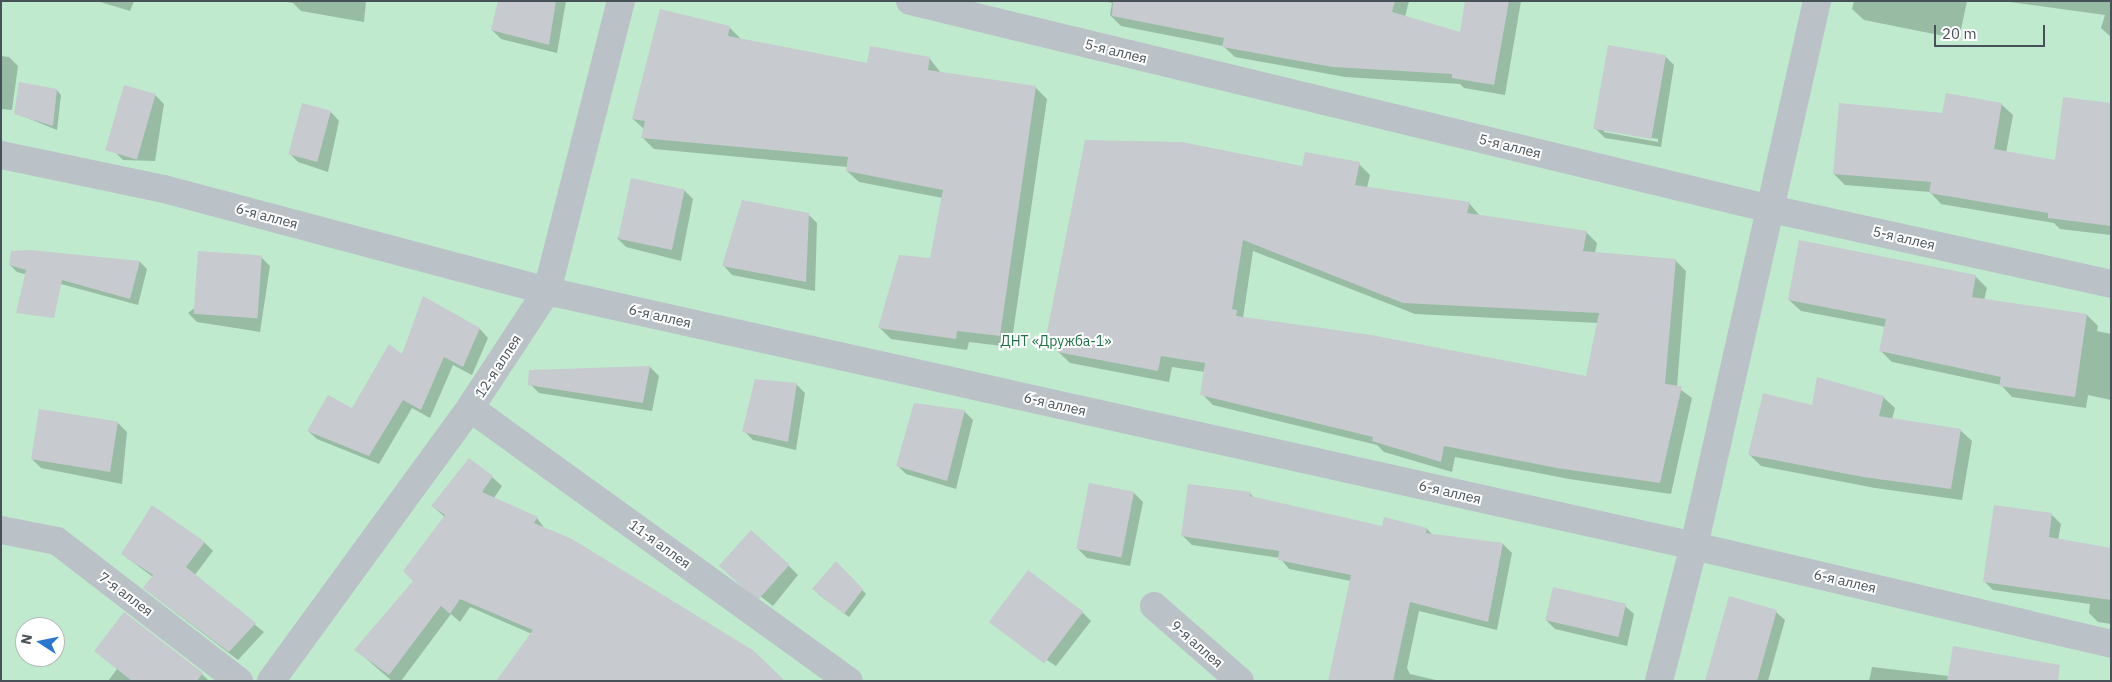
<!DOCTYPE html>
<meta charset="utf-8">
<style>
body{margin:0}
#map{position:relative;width:2112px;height:682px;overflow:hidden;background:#f0eded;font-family:"IBM Plex Sans",sans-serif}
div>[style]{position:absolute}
.green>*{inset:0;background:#bfeace}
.shadow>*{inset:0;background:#0003}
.building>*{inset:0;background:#c7cacf;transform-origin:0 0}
.minor>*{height:28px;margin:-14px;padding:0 14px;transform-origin:14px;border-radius:14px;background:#bac2c8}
span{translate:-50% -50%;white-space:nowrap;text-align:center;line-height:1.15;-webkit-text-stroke:4px #fff;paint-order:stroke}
.street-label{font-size:14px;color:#475158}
.park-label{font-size:14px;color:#1f7246}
.frame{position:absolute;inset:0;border:2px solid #475158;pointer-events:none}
.north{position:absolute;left:15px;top:617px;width:50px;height:50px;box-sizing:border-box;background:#fff;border:1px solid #b5b9bc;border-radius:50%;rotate:281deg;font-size:14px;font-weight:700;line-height:20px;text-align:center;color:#475158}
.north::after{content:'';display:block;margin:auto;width:18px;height:22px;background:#2a77cd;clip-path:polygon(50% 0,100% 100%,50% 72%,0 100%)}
.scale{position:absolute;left:1934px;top:25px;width:111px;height:22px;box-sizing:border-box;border:2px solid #475158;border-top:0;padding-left:6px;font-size:15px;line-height:18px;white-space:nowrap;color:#475158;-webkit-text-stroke:4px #fff;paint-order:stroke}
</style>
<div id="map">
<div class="green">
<i style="clip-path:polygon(evenodd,1px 1px,2111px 1px,2111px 681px,1px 681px,1px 1px,25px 627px,55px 627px,55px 657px,25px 657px,25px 627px)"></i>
</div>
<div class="shadow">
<i style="clip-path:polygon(97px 1px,134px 1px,130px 11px)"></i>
<i style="clip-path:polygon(282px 1px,366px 1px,364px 22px,301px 11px,293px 3px)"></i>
<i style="clip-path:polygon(499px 1px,566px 1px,557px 53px,501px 39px,492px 30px)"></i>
<i style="clip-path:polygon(1103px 1px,1409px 1px,1405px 17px,1461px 34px,1467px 1px,1521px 1px,1505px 95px,1464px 88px,1460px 84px,1345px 77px,1235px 57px,1223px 46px,1121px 26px,1110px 15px,1112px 3px)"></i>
<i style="clip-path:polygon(1854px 1px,1967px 1px,1959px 39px,1864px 20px,1852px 9px)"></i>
<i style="clip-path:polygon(2002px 1px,2111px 1px,2111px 37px,2101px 28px,2105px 15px)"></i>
<i style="clip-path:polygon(730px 28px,741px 39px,868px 65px,930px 59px,941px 73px,1035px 87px,1047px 99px,1011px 347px,969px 342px,967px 350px,891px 339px,879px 327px,931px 259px,943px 198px,859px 182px,847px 171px,848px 167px,654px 149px,642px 137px,644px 129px,633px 119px)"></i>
<i style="clip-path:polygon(1px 56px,9px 57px,18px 66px,12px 110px,1px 109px)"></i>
<i style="clip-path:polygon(evenodd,1665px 56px,1674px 65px,1661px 147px,1605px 138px,1596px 129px,1665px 56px,1604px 130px,1658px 139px,1658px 142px,1604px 132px,1604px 130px)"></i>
<i style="clip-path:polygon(20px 83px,57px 90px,61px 95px,57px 130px,15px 113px)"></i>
<i style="clip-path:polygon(155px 95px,164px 104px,155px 161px,123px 160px,114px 151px)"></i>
<i style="clip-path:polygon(2001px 104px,2013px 115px,2006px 153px,2056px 161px,2111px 104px,2111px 235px,2060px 229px,2054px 223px,1941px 204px,1930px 192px,1845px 185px,1834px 174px,1944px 114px)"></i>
<i style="clip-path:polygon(331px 112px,339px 121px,328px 172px,298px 162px,289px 153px)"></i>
<i style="clip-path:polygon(evenodd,1359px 164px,1370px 175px,1367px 188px,1469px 203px,1480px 216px,1586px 232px,1597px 243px,1595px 253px,1675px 260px,1686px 271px,1677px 387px,1692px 398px,1671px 494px,1569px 479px,1455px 457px,1452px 472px,1384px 452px,1377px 445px,1213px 405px,1202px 394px,1205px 372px,1172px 367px,1169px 382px,1070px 363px,1047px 341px,1303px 167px,1359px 164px,1253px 251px,1415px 314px,1598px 323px,1587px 378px,1243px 318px,1253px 251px)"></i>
<i style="clip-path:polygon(684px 190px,693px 199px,681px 261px,626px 247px,617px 238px)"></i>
<i style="clip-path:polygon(808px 214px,817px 223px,815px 291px,732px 275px,724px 266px)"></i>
<i style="clip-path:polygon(12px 252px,140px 262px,147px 269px,138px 305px,17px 272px,10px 265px)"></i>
<i style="clip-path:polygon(261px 257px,270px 266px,260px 332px,197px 322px,188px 313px)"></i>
<i style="clip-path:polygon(1976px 277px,1987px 288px,1984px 300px,2087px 315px,2098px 326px,2097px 331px,2111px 334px,2111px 400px,2088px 395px,2086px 408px,2012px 397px,2001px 385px,1892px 362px,1881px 351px,1886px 327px,1801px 311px,1789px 300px)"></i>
<i style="clip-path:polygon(480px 329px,488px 338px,472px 375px,453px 365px,430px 418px,412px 408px,379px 464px,317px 439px,308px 431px,353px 409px,403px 356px)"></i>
<i style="clip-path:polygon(650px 367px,659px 376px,652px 411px,539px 393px,530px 384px,530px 372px)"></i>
<i style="clip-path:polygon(796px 384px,805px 393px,796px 450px,753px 440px,744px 431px)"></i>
<i style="clip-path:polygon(1883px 397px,1895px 408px,1892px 419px,1960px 430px,1972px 441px,1962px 500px,1875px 488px,1761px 466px,1749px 454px,1813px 406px)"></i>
<i style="clip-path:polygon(964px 411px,973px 420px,956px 489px,906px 474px,897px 465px)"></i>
<i style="clip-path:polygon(118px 423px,127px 432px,122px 484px,41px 468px,32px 459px)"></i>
<i style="clip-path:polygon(492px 477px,502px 486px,494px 498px,537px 518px,545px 529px,571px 540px,532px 634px,470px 607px,460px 622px,451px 614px,401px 681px,392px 681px,356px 650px,415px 581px,445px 517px,432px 506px)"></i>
<i style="clip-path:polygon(1134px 493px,1143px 502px,1130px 566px,1087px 558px,1078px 549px)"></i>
<i style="clip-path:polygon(1250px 493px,1254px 498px,1383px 528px,1427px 529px,1433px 535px,1503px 544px,1512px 553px,1497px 630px,1419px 611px,1407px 668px,1410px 674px,1440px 681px,1330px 681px,1351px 581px,1289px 569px,1280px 558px,1192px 545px,1183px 536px)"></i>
<i style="clip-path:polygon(2052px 515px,2061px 524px,2058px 540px,2111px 550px,2111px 624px,2098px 622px,2089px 613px,2090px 604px,1993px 590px,1984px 581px)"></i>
<i style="clip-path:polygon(204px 542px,213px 551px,194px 576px,264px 632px,238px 660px,154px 596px,145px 588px,153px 577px,122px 554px)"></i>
<i style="clip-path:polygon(836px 562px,866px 594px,849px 617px,818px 594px)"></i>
<i style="clip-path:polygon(789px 566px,798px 575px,773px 606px,723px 567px)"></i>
<i style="clip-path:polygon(1625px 606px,1634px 614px,1627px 646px,1555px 629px,1546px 620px)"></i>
<i style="clip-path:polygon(1082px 612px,1091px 621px,1056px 666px,992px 623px)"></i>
<i style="clip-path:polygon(1776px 612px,1785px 620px,1768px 681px,1706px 681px)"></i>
<i style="clip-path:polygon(96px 651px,202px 674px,209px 681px,108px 681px,117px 669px)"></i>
<i style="clip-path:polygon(1872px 667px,1949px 676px,2013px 681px,1869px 681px)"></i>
</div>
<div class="building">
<i style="clip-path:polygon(498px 1px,556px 1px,549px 45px,491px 30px)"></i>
<i style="clip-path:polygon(1113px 1px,1395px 1px,1392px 12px,1460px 32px,1465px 1px,1509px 1px,1494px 85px,1452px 78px,1452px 74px,1333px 67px,1222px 47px,1224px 38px,1112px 16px)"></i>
<i style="clip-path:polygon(660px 9px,730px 26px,728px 36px,867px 63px,870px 46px,930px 57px,928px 70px,1036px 86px,1000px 336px,957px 331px,956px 339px,878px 328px,899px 255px,930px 258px,943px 190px,846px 171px,848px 157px,641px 138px,645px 121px,632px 119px)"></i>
<i style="left:1608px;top:45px;width:59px;height:85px;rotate:10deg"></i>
<i style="clip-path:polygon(19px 82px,57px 89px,53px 126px,14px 114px)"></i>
<i style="left:124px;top:85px;width:33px;height:68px;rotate:16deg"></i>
<i style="clip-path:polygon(1946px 93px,2002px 103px,1994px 149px,2055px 160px,2063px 97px,2111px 103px,2111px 226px,2048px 218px,2048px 213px,1929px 193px,1931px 182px,1833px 174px,1839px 103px,1942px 113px)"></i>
<i style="left:302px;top:103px;width:30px;height:53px;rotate:15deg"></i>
<i style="clip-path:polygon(evenodd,1085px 140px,1182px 142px,1302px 166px,1305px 152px,1360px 162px,1355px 185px,1470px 202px,1467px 213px,1587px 231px,1583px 251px,1676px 259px,1665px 384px,1682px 386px,1660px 483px,1557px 468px,1444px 446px,1441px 462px,1372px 441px,1373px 437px,1200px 395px,1205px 363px,1161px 356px,1158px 371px,1057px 352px,1059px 343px,1045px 342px,1085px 140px,1243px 240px,1403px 303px,1599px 313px,1586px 376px,1371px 335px,1236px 316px,1237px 310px,1232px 309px,1243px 240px)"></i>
<i style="left:631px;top:178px;width:55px;height:62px;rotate:12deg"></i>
<i style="clip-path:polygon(742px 200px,809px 213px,806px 282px,722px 266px)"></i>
<i style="clip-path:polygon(1799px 240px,1976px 275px,1972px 297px,2087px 314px,2075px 397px,1999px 386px,2001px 377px,1879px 351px,1886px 319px,1788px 300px)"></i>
<i style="clip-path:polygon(30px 250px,140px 261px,130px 299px,62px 280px,54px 318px,16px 313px,26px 270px,9px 265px,11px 251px)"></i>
<i style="left:198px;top:251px;width:64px;height:63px;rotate:4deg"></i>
<i style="clip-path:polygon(423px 296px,480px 328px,463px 367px,444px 357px,421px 410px,403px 400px,369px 456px,307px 431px,328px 395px,352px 408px,389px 344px,402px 354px)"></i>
<i style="clip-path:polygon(650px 366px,643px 403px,528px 385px,529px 370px)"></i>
<i style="clip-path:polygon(1817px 377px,1884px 396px,1879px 416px,1961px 429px,1951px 489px,1863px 477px,1748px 455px,1763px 393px,1812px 405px)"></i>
<i style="clip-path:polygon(755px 379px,797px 383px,788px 442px,742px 432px)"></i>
<i style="clip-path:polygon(914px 403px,965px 410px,947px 481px,896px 466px)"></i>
<i style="left:39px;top:409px;width:80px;height:51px;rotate:9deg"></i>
<i style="clip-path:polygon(469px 458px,493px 476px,482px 492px,538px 517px,534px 523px,572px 539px,754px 651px,785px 681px,496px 681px,533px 630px,460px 599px,450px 614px,441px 606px,389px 675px,354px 650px,413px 581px,403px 571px,445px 515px,431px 506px)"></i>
<i style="left:1089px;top:483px;width:46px;height:67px;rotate:11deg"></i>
<i style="clip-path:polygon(1188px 484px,1251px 492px,1250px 496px,1382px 526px,1384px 517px,1427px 528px,1426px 533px,1503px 543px,1488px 622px,1410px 602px,1393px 681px,1328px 681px,1351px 575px,1278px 560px,1279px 551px,1181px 536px)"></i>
<i style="clip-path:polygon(152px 505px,205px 542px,186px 567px,256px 623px,229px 652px,143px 588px,153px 575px,121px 554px)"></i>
<i style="clip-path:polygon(1994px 505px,2052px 513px,2049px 537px,2111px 548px,2111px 600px,1983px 582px)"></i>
<i style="left:751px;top:530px;width:52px;height:48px;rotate:42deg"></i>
<i style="clip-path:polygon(836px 561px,863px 589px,844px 614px,812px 589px)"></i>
<i style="left:1028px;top:570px;width:69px;height:65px;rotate:37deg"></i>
<i style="left:1553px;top:587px;width:75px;height:34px;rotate:13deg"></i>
<i style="clip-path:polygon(1729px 596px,1777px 610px,1757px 681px,1705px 681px)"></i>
<i style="clip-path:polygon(124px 612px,203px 673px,197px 681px,132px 681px,94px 651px)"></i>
<i style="clip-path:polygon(1953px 646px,2060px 665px,2058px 681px,1947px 681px)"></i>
</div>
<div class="minor">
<i style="left:910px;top:1px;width:886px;rotate:13.58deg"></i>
<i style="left:1771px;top:209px;width:348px;rotate:12.4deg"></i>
<i style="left:1px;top:155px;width:167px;rotate:11.8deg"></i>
<i style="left:164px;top:189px;width:396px;rotate:14.9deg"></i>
<i style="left:547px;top:291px;width:1175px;rotate:12.53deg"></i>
<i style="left:1694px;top:546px;width:428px;rotate:13.2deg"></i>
<i style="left:470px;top:408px;width:467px;rotate:35.8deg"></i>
<i style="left:1px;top:530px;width:57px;rotate:11.1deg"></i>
<i style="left:57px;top:541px;width:230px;rotate:37.6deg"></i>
<i style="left:1154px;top:606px;width:114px;rotate:41.1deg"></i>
<i style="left:271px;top:681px;width:338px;rotate:-53.9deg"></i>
<i style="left:470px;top:408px;width:140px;rotate:-56.7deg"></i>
<i style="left:547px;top:291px;width:299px;rotate:-75.7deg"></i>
<i style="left:1659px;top:681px;width:139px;rotate:-75.5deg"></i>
<i style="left:1694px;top:546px;width:559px;rotate:-77.28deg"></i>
</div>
<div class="street-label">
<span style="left:1116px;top:51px;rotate:14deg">5-я аллея</span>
<span style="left:1510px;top:146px;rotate:14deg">5-я аллея</span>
<span style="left:267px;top:216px;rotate:15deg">6-я аллея</span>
<span style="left:1904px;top:238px;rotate:13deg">5-я аллея</span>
<span style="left:660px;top:316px;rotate:13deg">6-я аллея</span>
<span style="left:498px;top:366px;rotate:-57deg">12-я аллея</span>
<span style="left:1055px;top:404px;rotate:13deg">6-я аллея</span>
<span style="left:1450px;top:492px;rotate:13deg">6-я аллея</span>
<span style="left:660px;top:544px;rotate:36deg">11-я аллея</span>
<span style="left:1845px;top:581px;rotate:13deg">6-я аллея</span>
<span style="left:126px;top:594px;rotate:37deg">7-я аллея</span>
<span style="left:1197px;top:644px;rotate:41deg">9-я аллея</span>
</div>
<div class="park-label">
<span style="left:1056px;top:341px">ДНТ «Дружба-1»</span>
</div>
<div class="frame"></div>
<div class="north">N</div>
<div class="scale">20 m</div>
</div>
